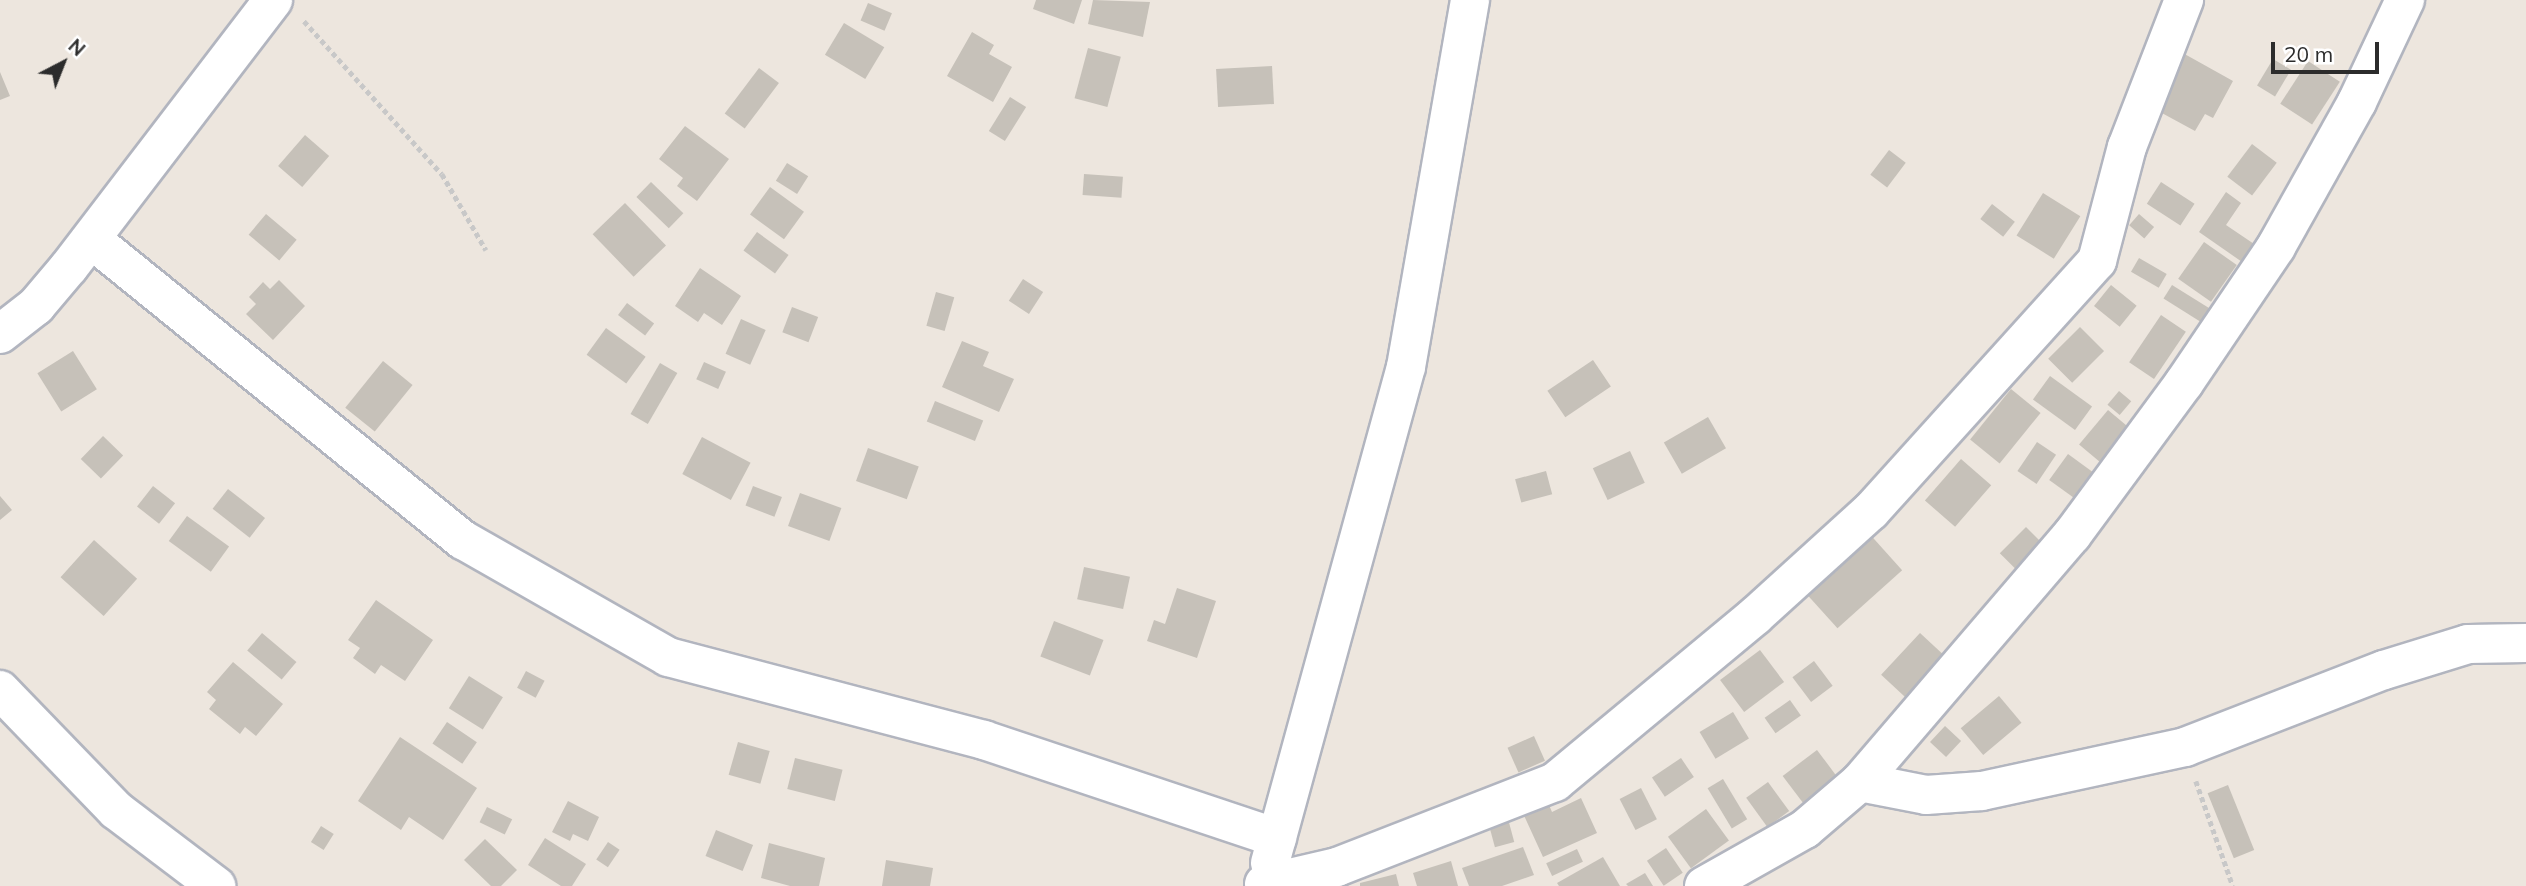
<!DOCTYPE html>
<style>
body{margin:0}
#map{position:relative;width:2526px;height:886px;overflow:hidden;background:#ede6de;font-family:Mulish,sans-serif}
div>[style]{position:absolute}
.building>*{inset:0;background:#c6c1b9;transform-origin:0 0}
.path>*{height:4.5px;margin-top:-2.25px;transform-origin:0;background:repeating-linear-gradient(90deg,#c8c8c8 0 5px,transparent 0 8.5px)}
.roads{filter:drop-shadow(2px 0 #b2b5bf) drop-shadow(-2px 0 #b2b5bf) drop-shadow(0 2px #b2b5bf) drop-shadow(0 -2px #b2b5bf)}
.street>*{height:38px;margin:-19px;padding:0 19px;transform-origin:19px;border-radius:19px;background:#fff}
span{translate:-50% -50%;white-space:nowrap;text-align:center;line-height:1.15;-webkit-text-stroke:6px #fff;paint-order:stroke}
.north{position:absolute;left:28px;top:28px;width:70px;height:70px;-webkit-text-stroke:5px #fff;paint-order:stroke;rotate:42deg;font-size:19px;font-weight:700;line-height:28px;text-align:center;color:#2c2c2c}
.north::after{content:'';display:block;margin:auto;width:24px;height:32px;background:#2c2c2c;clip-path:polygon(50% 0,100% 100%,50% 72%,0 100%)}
.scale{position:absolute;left:2271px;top:42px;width:108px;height:32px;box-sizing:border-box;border:4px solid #2c2c2c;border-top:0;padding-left:9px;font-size:21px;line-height:24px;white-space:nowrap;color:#2c2c2c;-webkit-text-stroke:5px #fff;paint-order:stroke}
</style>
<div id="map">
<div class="building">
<i style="clip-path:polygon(1036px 0,1082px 0,1074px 24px,1033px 9px)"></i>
<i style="clip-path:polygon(1093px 0,1150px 2px,1143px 37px,1088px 24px)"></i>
<i style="left:868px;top:3px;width:26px;height:19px;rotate:23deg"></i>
<i style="left:844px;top:23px;width:47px;height:37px;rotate:31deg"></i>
<i style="clip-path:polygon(972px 32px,994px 45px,989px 54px,1012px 67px,993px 102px,947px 76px)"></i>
<i style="left:1088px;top:48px;width:34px;height:52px;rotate:15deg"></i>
<i style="clip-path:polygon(2181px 52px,2233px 81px,2213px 118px,2205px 114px,2195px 131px,2160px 112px,2171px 91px,2162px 86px)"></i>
<i style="left:2273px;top:59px;width:21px;height:31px;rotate:31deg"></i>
<i style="left:2308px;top:61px;width:38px;height:51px;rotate:33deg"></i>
<i style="left:1272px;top:66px;width:38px;height:56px;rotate:87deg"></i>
<i style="left:759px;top:68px;width:25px;height:57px;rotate:37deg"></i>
<i style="clip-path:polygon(0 72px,10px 96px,0 100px)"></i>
<i style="left:1010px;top:97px;width:19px;height:40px;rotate:32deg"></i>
<i style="clip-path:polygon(685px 126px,729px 159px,697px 201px,677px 186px,683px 178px,659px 159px)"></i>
<i style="left:305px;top:135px;width:32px;height:41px;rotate:41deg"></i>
<i style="left:2252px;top:144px;width:31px;height:41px;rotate:37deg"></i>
<i style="left:1889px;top:150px;width:21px;height:31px;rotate:37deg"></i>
<i style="left:787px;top:163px;width:25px;height:21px;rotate:32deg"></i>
<i style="left:1084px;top:174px;width:39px;height:21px;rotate:4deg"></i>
<i style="left:651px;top:182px;width:45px;height:21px;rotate:44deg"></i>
<i style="left:2161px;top:182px;width:40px;height:26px;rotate:33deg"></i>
<i style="left:770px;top:187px;width:42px;height:34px;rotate:36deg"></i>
<i style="clip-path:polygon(2226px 192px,2241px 203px,2226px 225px,2257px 246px,2245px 264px,2199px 232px)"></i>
<i style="left:2043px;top:193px;width:44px;height:50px;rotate:32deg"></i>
<i style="left:625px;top:203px;width:59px;height:45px;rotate:46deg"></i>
<i style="left:1992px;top:204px;width:29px;height:19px;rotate:38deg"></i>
<i style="left:266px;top:214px;width:40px;height:27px;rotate:40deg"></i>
<i style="left:2139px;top:214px;width:20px;height:15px;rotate:41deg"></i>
<i style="left:757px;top:232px;width:39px;height:23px;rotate:36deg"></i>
<i style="left:2204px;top:242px;width:40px;height:45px;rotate:35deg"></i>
<i style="left:2139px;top:258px;width:32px;height:16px;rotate:30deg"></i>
<i style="clip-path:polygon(700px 268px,741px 296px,722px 325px,704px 313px,698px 322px,675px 306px)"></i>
<i style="left:1023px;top:279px;width:24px;height:26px;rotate:33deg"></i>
<i style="clip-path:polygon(279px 280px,305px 306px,273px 340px,246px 314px,256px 304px,249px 297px,263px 282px,270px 289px)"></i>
<i style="left:2111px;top:285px;width:33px;height:27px;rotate:39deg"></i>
<i style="left:2172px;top:285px;width:45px;height:16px;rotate:32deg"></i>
<i style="left:936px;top:292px;width:19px;height:35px;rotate:16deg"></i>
<i style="left:627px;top:303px;width:34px;height:15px;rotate:37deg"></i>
<i style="left:792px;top:307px;width:28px;height:27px;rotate:21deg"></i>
<i style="left:2161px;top:315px;width:30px;height:57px;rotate:34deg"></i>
<i style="left:741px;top:319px;width:27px;height:38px;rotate:24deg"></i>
<i style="left:2080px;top:327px;width:34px;height:45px;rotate:45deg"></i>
<i style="left:606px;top:328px;width:49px;height:33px;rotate:36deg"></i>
<i style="clip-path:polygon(962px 341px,989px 352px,983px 366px,1014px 379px,999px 412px,942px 387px)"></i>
<i style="left:73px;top:351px;width:45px;height:42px;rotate:58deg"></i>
<i style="left:1593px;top:360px;width:32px;height:55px;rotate:56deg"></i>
<i style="left:383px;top:361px;width:38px;height:60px;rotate:39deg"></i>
<i style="left:704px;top:362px;width:24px;height:19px;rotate:24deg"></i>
<i style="left:660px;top:363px;width:20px;height:59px;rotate:30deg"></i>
<i style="left:2050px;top:376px;width:52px;height:29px;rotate:36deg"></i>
<i style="left:2011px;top:389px;width:38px;height:65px;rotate:39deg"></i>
<i style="left:2119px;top:391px;width:16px;height:18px;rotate:40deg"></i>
<i style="left:935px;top:401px;width:52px;height:22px;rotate:22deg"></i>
<i style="left:2108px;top:410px;width:30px;height:45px;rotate:40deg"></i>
<i style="left:1708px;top:417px;width:36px;height:51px;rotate:60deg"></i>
<i style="left:103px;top:436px;width:28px;height:32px;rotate:44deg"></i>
<i style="left:702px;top:437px;width:55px;height:42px;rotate:28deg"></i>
<i style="left:2037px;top:442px;width:23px;height:35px;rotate:34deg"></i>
<i style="left:868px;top:448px;width:54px;height:35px;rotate:20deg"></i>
<i style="left:1630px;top:451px;width:35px;height:41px;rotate:65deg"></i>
<i style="left:2068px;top:454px;width:36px;height:32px;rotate:36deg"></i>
<i style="left:1961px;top:459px;width:40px;height:55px;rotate:41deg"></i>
<i style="left:1546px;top:471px;width:24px;height:32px;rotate:75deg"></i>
<i style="left:153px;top:486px;width:28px;height:26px;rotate:38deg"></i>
<i style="left:753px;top:486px;width:31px;height:21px;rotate:21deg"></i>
<i style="left:228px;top:489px;width:47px;height:25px;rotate:38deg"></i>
<i style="left:800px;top:493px;width:44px;height:35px;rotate:20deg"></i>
<i style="clip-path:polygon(0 496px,12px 510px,0 520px)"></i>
<i style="left:187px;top:516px;width:52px;height:31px;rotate:36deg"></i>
<i style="left:2026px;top:527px;width:28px;height:37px;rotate:45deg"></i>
<i style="left:1866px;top:530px;width:54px;height:87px;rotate:48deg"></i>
<i style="left:94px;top:540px;width:58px;height:50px;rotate:42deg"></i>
<i style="left:1084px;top:567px;width:47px;height:33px;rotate:12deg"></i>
<i style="clip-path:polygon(1177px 588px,1216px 601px,1197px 658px,1147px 641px,1154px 620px,1165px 624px)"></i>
<i style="clip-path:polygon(376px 600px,433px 640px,405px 681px,381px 665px,375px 674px,353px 658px,360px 648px,348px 640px)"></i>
<i style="left:1054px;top:621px;width:53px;height:38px;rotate:21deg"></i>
<i style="left:262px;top:633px;width:45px;height:23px;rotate:40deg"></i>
<i style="left:1920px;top:633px;width:35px;height:57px;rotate:43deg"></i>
<i style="left:1760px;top:650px;width:40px;height:50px;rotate:53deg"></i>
<i style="left:1814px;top:661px;width:31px;height:27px;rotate:53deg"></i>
<i style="clip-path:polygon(233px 662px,283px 704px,256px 736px,245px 727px,240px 734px,209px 709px,216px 700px,207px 692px)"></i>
<i style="left:526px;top:671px;width:21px;height:19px;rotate:28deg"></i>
<i style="left:469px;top:676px;width:40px;height:38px;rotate:32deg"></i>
<i style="left:1999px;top:696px;width:35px;height:50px;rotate:50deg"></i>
<i style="left:1790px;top:700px;width:19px;height:31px;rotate:55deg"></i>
<i style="left:1733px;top:712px;width:31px;height:39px;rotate:59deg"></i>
<i style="left:447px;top:722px;width:36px;height:26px;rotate:34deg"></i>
<i style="left:1945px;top:726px;width:22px;height:22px;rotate:43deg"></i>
<i style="left:1534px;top:736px;width:27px;height:29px;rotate:66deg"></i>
<i style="clip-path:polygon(400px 737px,477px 788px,443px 840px,409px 817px,401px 830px,358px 801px)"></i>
<i style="left:738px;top:742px;width:33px;height:34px;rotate:16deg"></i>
<i style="left:1817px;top:750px;width:34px;height:43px;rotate:53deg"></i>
<i style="left:795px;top:758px;width:49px;height:32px;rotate:14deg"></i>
<i style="left:1681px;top:758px;width:23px;height:35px;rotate:56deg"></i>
<i style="left:1723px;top:779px;width:47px;height:18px;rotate:59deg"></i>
<i style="left:1768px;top:782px;width:36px;height:27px;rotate:54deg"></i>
<i style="left:2228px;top:785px;width:70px;height:22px;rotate:68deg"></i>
<i style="left:1641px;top:788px;width:35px;height:24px;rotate:63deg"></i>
<i style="clip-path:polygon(1546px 798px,1552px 812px,1581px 798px,1597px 833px,1543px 857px,1521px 809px)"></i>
<i style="clip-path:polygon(568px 801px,599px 817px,588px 841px,573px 834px,570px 841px,552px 832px)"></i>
<i style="left:487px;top:807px;width:28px;height:17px;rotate:26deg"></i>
<i style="left:1706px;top:809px;width:39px;height:47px;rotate:54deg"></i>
<i style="left:1507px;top:815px;width:28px;height:20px;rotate:75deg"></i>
<i style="left:321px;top:826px;width:15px;height:19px;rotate:32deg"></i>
<i style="left:716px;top:830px;width:40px;height:28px;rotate:22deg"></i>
<i style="clip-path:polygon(545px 838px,586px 864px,572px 886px,561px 886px,528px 865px)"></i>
<i style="clip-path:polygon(485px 839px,517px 870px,501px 886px,491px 886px,464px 860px)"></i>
<i style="left:608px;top:842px;width:14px;height:21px;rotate:34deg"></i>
<i style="clip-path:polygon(769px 843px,825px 858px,819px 886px,790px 886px,761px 878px)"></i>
<i style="clip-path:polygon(1523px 847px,1534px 875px,1502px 886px,1469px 886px,1462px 868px)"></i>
<i style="left:1666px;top:848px;width:30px;height:23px;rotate:56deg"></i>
<i style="left:1577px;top:849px;width:14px;height:34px;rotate:65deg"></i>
<i style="clip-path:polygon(1603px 857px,1620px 886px,1559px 886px,1557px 883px)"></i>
<i style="clip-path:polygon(886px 860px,933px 868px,930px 886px,882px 886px)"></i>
<i style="clip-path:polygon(1451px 861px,1458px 886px,1417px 886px,1413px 873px)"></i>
<i style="clip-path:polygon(1645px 873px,1653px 886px,1628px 886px,1626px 884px)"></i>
<i style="clip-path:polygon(1396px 874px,1399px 886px,1360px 886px,1360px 883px)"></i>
</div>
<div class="path">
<i style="left:304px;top:21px;width:206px;rotate:48deg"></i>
<i style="left:442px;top:174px;width:88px;rotate:59.9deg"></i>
<i style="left:2196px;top:781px;width:111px;rotate:70.6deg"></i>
</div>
<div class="roads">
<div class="street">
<i style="left:91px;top:239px;width:479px;rotate:39deg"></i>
<i style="left:463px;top:540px;width:236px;rotate:29.7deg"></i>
<i style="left:668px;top:657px;width:327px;rotate:14.7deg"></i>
<i style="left:984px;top:740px;width:309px;rotate:18.5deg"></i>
<i style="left:0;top:334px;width:46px;rotate:-37.9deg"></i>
<i style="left:36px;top:306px;width:51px;rotate:-49.8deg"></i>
<i style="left:69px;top:267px;width:336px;rotate:-52.6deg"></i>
<i style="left:0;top:690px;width:167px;rotate:46deg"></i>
<i style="left:116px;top:810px;width:126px;rotate:37.2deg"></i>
<i style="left:1860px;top:782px;width:326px;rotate:-49.4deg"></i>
<i style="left:2072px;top:535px;width:189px;rotate:-53.6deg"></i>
<i style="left:2184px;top:383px;width:164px;rotate:-55.9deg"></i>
<i style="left:2276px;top:247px;width:166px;rotate:-60.8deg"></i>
<i style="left:2357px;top:102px;width:113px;rotate:-64.8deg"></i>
<i style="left:1270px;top:863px;width:514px;rotate:-74.67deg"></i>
<i style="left:1406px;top:367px;width:373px;rotate:-80.1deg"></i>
<i style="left:1264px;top:884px;width:75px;rotate:-13.1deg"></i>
<i style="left:1337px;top:867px;width:234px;rotate:-21.3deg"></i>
<i style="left:1555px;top:782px;width:260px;rotate:-39.7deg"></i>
<i style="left:1755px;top:616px;width:156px;rotate:-42.2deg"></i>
<i style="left:1871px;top:511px;width:337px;rotate:-47.9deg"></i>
<i style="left:2097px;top:261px;width:118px;rotate:-75.3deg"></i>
<i style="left:2127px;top:147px;width:158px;rotate:-68.8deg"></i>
<i style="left:1704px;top:886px;width:116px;rotate:-29.4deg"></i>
<i style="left:1805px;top:829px;width:72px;rotate:-40.5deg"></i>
<i style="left:1860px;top:782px;width:67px;rotate:11.1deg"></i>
<i style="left:1926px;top:795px;width:56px;rotate:-4.1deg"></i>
<i style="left:1982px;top:791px;width:208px;rotate:-12.2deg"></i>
<i style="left:2185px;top:747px;width:213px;rotate:-21.2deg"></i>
<i style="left:2384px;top:670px;width:88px;rotate:-17.2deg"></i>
<i style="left:2468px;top:644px;width:58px;rotate:-1deg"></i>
</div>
</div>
<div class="north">N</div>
<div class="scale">20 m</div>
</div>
